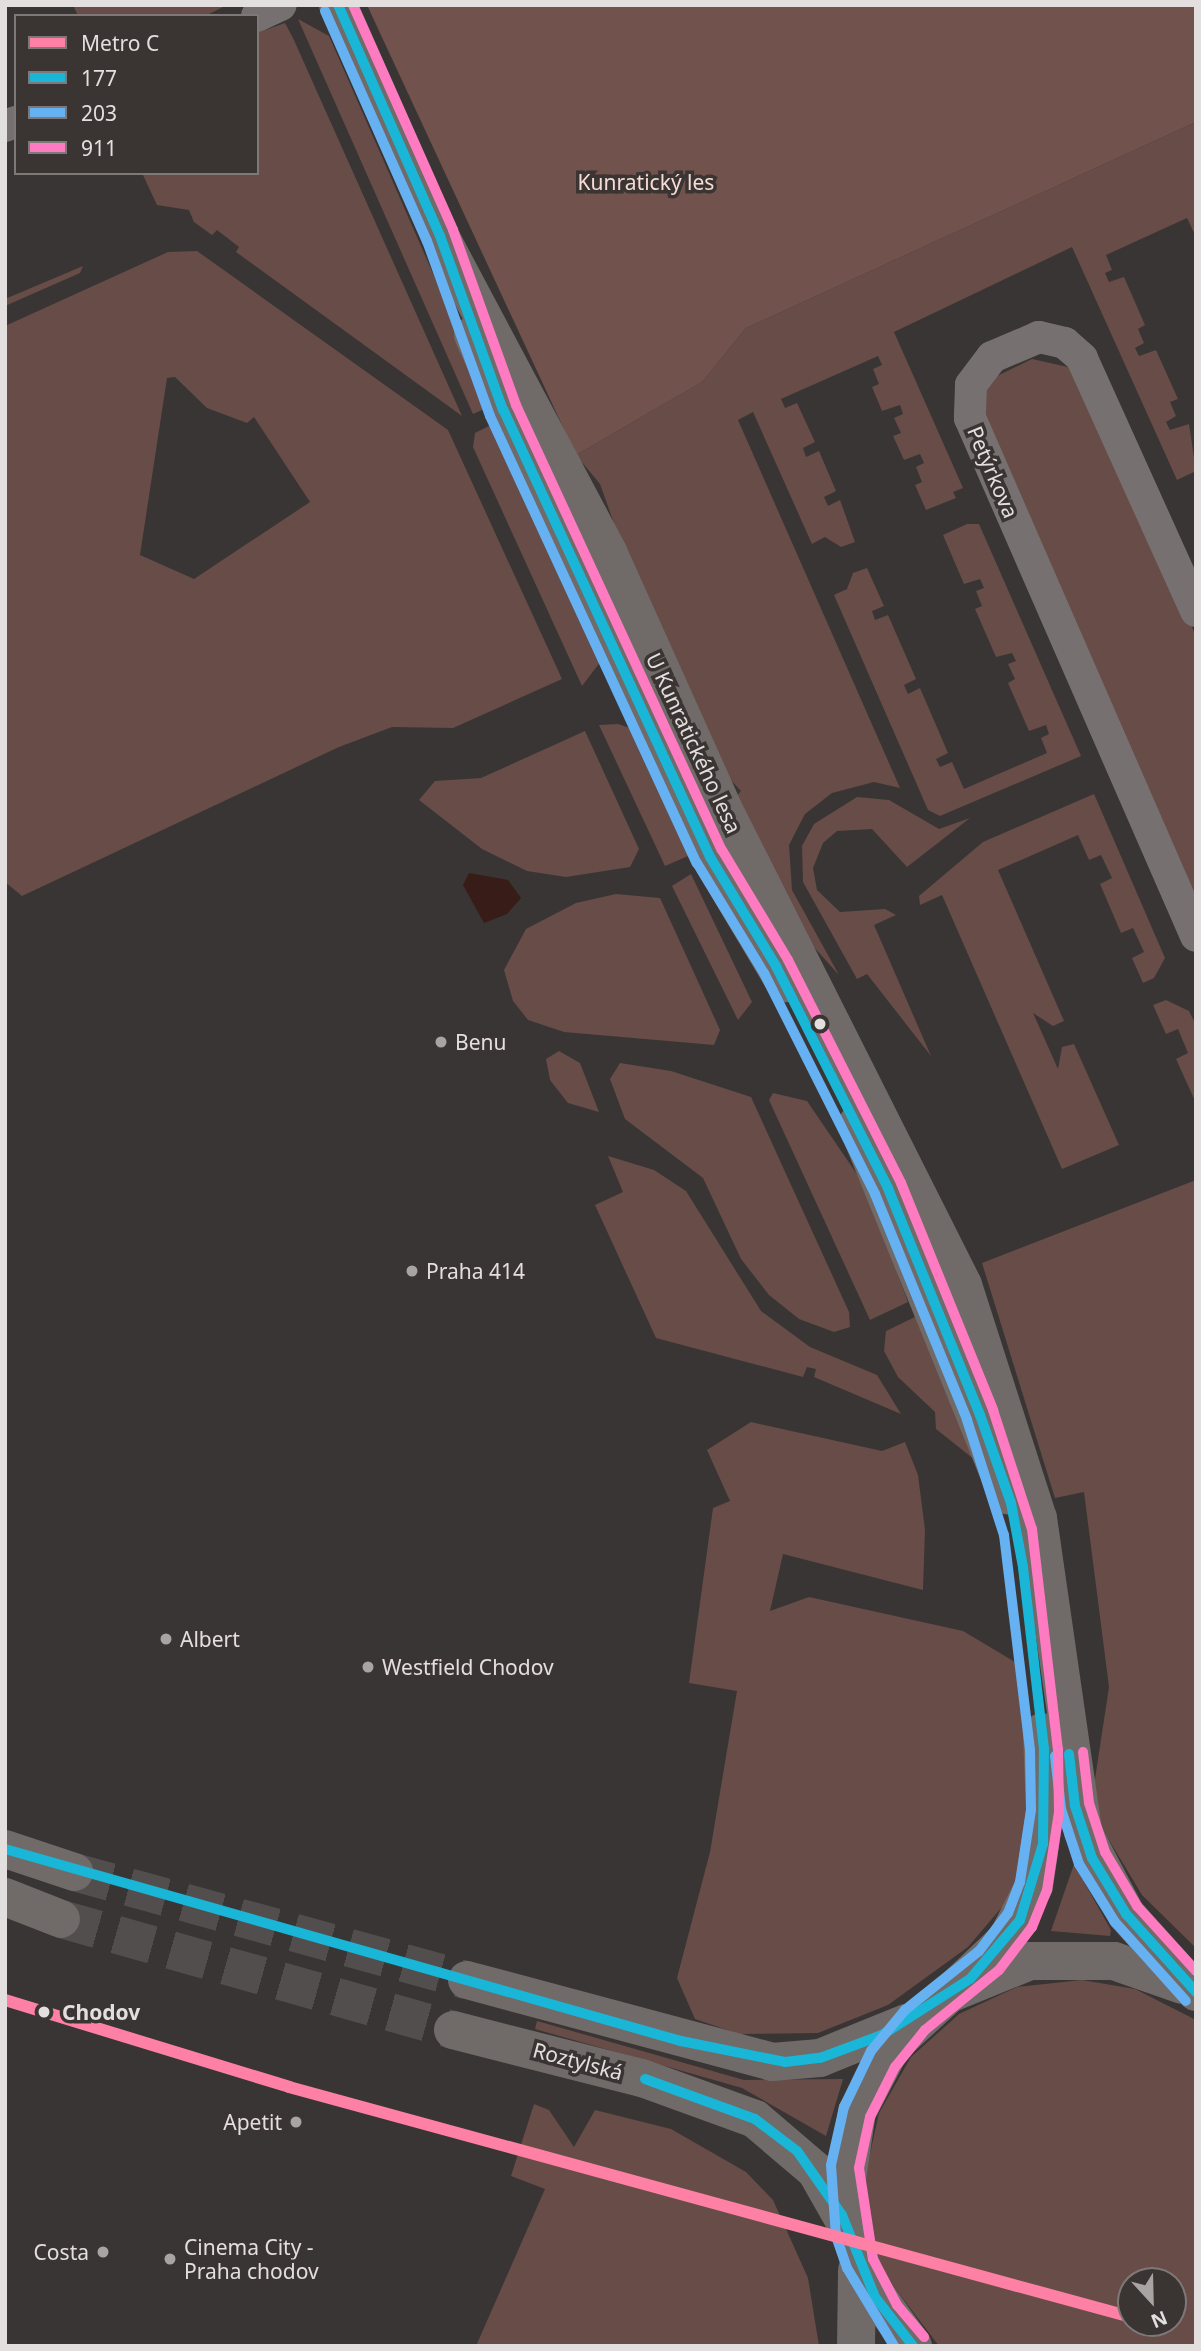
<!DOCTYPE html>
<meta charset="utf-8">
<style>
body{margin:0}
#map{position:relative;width:1201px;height:2351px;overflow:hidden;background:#393534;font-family:"Noto Sans",sans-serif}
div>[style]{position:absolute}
.green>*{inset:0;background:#674c47}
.forest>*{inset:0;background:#72524c}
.water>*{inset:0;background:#381c17}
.secondary-tunnel>*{height:38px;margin-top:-19px;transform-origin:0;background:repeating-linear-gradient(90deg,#534e4e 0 38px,transparent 0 57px)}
.street>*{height:32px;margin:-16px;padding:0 16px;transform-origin:16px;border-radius:16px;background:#767070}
.secondary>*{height:38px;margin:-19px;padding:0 19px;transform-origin:19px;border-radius:19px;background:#706a68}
.bus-1>*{height:10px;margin:-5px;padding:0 5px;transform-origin:5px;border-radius:5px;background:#1ab6d8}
.bus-2>*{height:10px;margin:-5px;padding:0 5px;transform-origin:5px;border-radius:5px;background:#66b1f2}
.bus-3>*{height:10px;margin:-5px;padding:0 5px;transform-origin:5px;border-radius:5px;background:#fe7ac1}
.metro-1>*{height:12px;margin:-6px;padding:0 6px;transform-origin:6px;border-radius:6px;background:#ff80a5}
.dots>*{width:19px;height:19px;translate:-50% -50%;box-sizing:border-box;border:4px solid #3a3433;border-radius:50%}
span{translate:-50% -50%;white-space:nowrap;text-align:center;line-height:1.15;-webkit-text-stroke:7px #3a3433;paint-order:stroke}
.park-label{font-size:21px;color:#f7dbd5}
.street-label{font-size:21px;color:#e4dfdf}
.poi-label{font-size:21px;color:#e4dfdf}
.left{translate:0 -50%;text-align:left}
.right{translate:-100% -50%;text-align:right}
.stop-label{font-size:21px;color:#e4dfdf;font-weight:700}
.frame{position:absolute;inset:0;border:7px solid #e4dfdf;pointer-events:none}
.legend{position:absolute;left:14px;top:14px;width:245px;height:161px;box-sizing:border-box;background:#3a3433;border:2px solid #7e7878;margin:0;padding:9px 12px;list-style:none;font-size:21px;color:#e4dfdf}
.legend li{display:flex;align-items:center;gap:14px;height:35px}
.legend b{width:35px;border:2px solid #7e7878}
.north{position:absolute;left:1117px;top:2267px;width:70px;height:70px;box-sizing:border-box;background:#3a3433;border:2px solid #7e7878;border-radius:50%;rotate:158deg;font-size:19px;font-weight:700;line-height:28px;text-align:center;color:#e4dfdf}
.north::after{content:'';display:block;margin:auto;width:24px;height:32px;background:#a8a4a3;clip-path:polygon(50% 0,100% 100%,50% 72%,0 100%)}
</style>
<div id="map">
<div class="green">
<i style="clip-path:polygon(73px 5px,227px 5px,205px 16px,78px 16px)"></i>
<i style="clip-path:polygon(298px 19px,329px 36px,491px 406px,473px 414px)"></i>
<i style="clip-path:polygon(285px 23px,293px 38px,462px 416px,236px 252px,239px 247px,217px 230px,212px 235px,194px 222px,189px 210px,157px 205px,142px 173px,257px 173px,257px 33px)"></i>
<i style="clip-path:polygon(1196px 122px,1196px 237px,1187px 218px,1106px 255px,1112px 270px,1105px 273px,1109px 282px,1124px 277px,1145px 325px,1138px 329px,1144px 343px,1135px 348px,1139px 356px,1156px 350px,1178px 399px,1170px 402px,1176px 416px,1166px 422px,1170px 430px,1189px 424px,1196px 471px,1177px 480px,1072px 247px,894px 332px,963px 488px,953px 492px,956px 498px,926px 510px,915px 485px,922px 482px,916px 467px,924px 463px,920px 454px,904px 460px,893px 436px,901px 433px,894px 418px,903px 414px,900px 405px,882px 411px,872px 387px,879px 384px,873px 369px,882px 365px,878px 356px,781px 399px,785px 408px,797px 403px,815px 442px,803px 448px,806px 457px,819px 451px,836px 491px,824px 497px,828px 506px,840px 500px,855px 542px,841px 547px,825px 537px,812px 544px,753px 412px,738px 420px,900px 788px,874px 782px,832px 793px,805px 814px,789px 845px,792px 890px,839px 975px,803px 935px,735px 798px,741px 791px,713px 761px,641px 599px,600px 484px,576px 455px,702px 382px,746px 328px)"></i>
<i style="clip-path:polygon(evenodd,197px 251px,448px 430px,562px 679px,453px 728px,392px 727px,339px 747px,22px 896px,5px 882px,5px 326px,168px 252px,197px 251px,175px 377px,207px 408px,247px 423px,254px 417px,310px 502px,194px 579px,140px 555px,167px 378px,175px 377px)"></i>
<i style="clip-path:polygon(83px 266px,80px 273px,5px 306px,5px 299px)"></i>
<i style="clip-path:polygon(1032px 359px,1068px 367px,1084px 383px,1196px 636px,1196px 913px,1014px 500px,981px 401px,989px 380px)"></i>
<i style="clip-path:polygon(497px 422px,601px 661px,582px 686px,473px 447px,475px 433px)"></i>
<i style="clip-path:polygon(967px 524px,979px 524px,1081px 756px,940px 816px,928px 810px,834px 595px,847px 589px,853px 573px,867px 568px,884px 606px,872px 611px,875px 620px,888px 615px,916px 679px,904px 685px,908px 694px,920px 688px,948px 753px,936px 759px,940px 767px,952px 762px,964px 789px,1047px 753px,1041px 738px,1049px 734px,1046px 725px,1029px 731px,1008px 683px,1015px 679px,1008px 664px,1016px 661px,1012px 653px,996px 657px,975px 609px,982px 606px,976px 591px,984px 588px,980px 579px,964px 584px,943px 535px)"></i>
<i style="clip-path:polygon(618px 724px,633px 729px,695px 853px,665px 866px,599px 725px)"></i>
<i style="clip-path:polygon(585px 731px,639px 849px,630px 867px,566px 877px,527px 871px,482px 849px,419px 800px,435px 781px,481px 778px)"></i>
<i style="clip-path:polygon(1094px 794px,1165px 958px,1154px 978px,1143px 983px,1132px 958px,1144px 952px,1133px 928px,1121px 933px,1100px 884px,1112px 878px,1101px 855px,1089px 860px,1078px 835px,998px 870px,1064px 1021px,1053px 1026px,1033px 1013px,1058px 1069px,1062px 1047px,1074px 1044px,1119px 1145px,1062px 1169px,942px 895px,920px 905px,919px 896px,983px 842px)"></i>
<i style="clip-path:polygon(857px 797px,889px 800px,939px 829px,970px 818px,907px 867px,872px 829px,837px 831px,823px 843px,813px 868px,817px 890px,840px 912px,885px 909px,896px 915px,874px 925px,931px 1056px,867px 974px,857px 979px,803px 882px,802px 846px,814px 824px)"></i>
<i style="clip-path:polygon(691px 874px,752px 1002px,738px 1020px,672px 886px)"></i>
<i style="clip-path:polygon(616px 894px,660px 898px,720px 1030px,714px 1045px,564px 1032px,528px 1020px,513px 1001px,504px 970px,526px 929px,576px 903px)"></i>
<i style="clip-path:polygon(1166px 1000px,1189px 1011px,1196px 1025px,1196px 1103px,1176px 1059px,1188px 1053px,1178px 1029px,1166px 1034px,1153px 1005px)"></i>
<i style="clip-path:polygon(559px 1051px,580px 1063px,599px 1112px,568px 1103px,550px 1080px,546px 1059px)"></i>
<i style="clip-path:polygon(620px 1063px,671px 1071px,751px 1097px,849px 1312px,850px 1327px,834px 1332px,799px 1319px,769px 1295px,741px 1259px,703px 1178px,625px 1119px,610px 1079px)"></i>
<i style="clip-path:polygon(773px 1093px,807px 1101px,865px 1186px,908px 1302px,870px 1320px,769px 1100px)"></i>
<i style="clip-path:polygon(608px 1156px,654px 1170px,686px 1191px,761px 1311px,810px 1347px,877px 1375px,901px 1414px,814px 1377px,816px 1369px,807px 1367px,803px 1377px,656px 1338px,595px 1205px,623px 1192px)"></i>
<i style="clip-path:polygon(1196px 1180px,1196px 1948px,1142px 1895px,1100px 1825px,1093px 1792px,1109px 1687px,1084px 1492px,1055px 1498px,982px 1263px)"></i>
<i style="clip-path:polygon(917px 1316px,980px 1464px,936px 1429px,935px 1412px,898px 1377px,884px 1351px,886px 1331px)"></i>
<i style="clip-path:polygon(751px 1422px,882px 1451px,905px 1442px,918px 1475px,925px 1530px,923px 1590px,783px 1554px,770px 1611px,809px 1597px,963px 1631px,1015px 1662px,1026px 1691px,1032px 1816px,1014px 1893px,968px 1947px,888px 2005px,818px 2033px,739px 2034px,695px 2019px,677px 1978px,710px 1852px,737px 1691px,689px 1683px,713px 1508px,730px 1501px,707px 1450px)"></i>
<i style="clip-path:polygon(1074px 1864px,1111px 1930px,1110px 1936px,1051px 1931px)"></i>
<i style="clip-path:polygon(evenodd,1082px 1980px,1135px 1989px,1196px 2020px,1196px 2346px,939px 2346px,882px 2271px,872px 2240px,865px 2176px,879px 2113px,911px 2057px,959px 2014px,1017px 1987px,1082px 1980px,1131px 2281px,1173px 2281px,1173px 2323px,1131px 2323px,1131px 2281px)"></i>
<i style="clip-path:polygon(537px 2021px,744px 2080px,843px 2079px,826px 2136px,742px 2088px,535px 2029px)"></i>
<i style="clip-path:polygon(534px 2104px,549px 2110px,574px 2147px,595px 2110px,671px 2129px,746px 2172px,773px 2200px,808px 2278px,819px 2346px,476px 2346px,545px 2189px,511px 2176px)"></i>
</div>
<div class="forest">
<i style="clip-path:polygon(367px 5px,1196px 5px,1196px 122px,746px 328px,702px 382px,576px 455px)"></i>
</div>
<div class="water">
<i style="clip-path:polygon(469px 873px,508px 880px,521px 898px,507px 914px,484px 923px,463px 885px)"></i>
</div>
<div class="secondary-tunnel">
<i style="left:74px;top:1872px;width:408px;rotate:15.4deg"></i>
<i style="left:61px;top:1919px;width:407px;rotate:15.8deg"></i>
</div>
<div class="street">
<i style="left:257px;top:16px;width:26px;rotate:-25deg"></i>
<i style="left:5px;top:126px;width:12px;rotate:-20deg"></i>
<i style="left:1196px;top:611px;width:277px;rotate:-114.3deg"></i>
<i style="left:1082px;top:358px;width:23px;rotate:-139deg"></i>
<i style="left:1065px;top:343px;width:27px;rotate:-167deg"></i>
<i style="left:1039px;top:337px;width:51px;rotate:156.9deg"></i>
<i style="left:992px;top:357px;width:35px;rotate:127deg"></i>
<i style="left:971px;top:385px;width:33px;rotate:92deg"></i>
<i style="left:970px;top:418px;width:565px;rotate:66.43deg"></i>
</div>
<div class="secondary">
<i style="left:338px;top:5px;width:253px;rotate:66.2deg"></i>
<i style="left:440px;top:236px;width:358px;rotate:62deg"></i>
<i style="left:608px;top:552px;width:281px;rotate:65.8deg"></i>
<i style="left:723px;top:808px;width:534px;rotate:63.29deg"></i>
<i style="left:963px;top:1285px;width:245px;rotate:72.2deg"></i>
<i style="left:1038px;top:1518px;width:317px;rotate:81.8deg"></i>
<i style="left:1083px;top:1832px;width:93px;rotate:62.3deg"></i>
<i style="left:1126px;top:1914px;width:105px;rotate:48.1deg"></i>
<i style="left:473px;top:335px;width:573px;rotate:65.58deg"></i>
<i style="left:710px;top:857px;width:147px;rotate:59.2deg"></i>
<i style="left:857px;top:1124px;width:401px;rotate:67.9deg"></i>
<i style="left:5px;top:1849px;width:73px;rotate:18.4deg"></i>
<i style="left:5px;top:1897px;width:60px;rotate:21.4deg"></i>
<i style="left:467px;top:1980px;width:316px;rotate:15deg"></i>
<i style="left:772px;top:2062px;width:48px;rotate:-4.8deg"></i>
<i style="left:820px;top:2058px;width:93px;rotate:-22.1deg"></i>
<i style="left:949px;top:1994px;width:80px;rotate:-43.5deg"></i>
<i style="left:1007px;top:1939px;width:59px;rotate:-63deg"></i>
<i style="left:1034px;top:1886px;width:76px;rotate:-81.7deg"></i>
<i style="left:1045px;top:1811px;width:79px;rotate:-92.2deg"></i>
<i style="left:453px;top:2030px;width:195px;rotate:14.3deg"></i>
<i style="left:642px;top:2078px;width:120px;rotate:19.9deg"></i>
<i style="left:755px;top:2119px;width:80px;rotate:40.4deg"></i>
<i style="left:816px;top:2171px;width:59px;rotate:60.4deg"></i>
<i style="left:856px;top:2346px;width:76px;rotate:-89.2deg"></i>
<i style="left:913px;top:2346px;width:79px;rotate:-125.7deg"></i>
<i style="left:867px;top:2282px;width:52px;rotate:-109.1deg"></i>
<i style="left:850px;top:2233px;width:41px;rotate:-97deg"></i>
<i style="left:845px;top:2192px;width:81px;rotate:-81.5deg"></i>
<i style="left:857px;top:2112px;width:75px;rotate:-62.1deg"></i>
<i style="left:892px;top:2046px;width:77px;rotate:-42.4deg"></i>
<i style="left:949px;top:1994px;width:87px;rotate:-22.2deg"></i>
<i style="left:1030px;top:1961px;width:84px"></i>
<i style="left:1114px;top:1961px;width:72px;rotate:19.4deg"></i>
</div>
<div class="bus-1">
<i style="left:1069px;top:1754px;width:52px;rotate:83.4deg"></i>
<i style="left:1075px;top:1806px;width:55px;rotate:71.9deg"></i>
<i style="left:1092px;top:1858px;width:66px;rotate:58.7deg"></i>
<i style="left:1126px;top:1914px;width:105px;rotate:48.1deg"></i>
<i style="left:5px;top:1849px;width:703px;rotate:15.86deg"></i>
<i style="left:681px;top:2041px;width:106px;rotate:11.4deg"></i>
<i style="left:785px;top:2062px;width:35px;rotate:-7deg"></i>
<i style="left:820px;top:2058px;width:66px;rotate:-20.4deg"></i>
<i style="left:882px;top:2035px;width:104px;rotate:-32.5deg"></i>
<i style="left:970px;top:1979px;width:77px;rotate:-49.7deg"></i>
<i style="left:1020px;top:1920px;width:79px;rotate:-73.2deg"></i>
<i style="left:1043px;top:1844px;width:95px;rotate:-89.4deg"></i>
<i style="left:1044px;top:1749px;width:183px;rotate:-96.6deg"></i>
<i style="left:1023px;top:1567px;width:65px;rotate:-100.6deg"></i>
<i style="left:1011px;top:1503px;width:93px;rotate:-109.4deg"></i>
<i style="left:980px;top:1415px;width:245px;rotate:-112.1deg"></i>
<i style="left:888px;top:1188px;width:249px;rotate:-116.8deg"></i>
<i style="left:776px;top:966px;width:127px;rotate:-121.2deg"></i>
<i style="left:710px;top:857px;width:493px;rotate:-114.8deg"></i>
<i style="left:503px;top:410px;width:185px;rotate:-109.9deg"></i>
<i style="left:440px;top:236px;width:253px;rotate:-113.8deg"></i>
<i style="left:645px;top:2079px;width:117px;rotate:20deg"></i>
<i style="left:755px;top:2119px;width:53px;rotate:37.3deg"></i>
<i style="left:797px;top:2151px;width:78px;rotate:54.9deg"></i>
<i style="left:842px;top:2215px;width:88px;rotate:68.1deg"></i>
<i style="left:875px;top:2297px;width:62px;rotate:52.2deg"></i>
</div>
<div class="bus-2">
<i style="left:325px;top:11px;width:252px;rotate:66.1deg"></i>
<i style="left:427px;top:241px;width:186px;rotate:70.2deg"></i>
<i style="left:490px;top:416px;width:493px;rotate:65.2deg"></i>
<i style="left:697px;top:863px;width:129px;rotate:58.7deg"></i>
<i style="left:764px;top:973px;width:247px;rotate:63.3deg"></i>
<i style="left:875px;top:1194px;width:244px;rotate:67.8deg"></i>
<i style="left:967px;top:1420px;width:121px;rotate:72.2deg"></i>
<i style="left:1004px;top:1535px;width:217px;rotate:83.1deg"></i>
<i style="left:1030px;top:1750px;width:60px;rotate:89deg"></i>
<i style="left:1031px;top:1810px;width:73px;rotate:98.7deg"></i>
<i style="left:1020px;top:1882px;width:33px;rotate:111deg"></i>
<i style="left:1008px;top:1913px;width:48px;rotate:127.3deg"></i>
<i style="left:979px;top:1951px;width:95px;rotate:141.4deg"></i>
<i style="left:905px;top:2010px;width:53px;rotate:129.7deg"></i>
<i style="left:871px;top:2051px;width:62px;rotate:115.7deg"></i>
<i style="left:844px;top:2107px;width:59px;rotate:102.6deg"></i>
<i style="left:831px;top:2165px;width:71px;rotate:86deg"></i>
<i style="left:836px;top:2236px;width:34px;rotate:71deg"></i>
<i style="left:847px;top:2268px;width:91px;rotate:58.9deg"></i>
<i style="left:1055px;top:1756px;width:53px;rotate:83.5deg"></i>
<i style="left:1061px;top:1809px;width:58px;rotate:71.9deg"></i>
<i style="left:1079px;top:1864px;width:68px;rotate:58.2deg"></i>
<i style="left:1115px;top:1922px;width:106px;rotate:48.1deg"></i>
</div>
<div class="bus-3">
<i style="left:353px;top:5px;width:246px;rotate:66deg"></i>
<i style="left:453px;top:230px;width:186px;rotate:70.2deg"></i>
<i style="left:516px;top:405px;width:490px;rotate:65.2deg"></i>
<i style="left:722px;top:850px;width:128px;rotate:59deg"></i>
<i style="left:788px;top:960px;width:250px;rotate:63.1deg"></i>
<i style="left:901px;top:1183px;width:245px;rotate:67.9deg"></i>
<i style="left:993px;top:1410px;width:125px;rotate:71.9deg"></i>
<i style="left:1032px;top:1529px;width:222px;rotate:83.3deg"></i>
<i style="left:1058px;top:1749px;width:63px;rotate:89.1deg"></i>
<i style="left:1059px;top:1812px;width:79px;rotate:98.7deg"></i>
<i style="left:1047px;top:1890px;width:40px;rotate:112deg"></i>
<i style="left:1032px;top:1927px;width:54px;rotate:127.5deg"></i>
<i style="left:999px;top:1970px;width:95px;rotate:141deg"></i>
<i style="left:925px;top:2030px;width:48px;rotate:129deg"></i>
<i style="left:895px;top:2067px;width:56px;rotate:116.6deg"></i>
<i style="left:870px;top:2117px;width:52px;rotate:102.2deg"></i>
<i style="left:859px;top:2168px;width:92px;rotate:81.3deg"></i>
<i style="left:873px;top:2259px;width:52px;rotate:62.4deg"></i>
<i style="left:897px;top:2305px;width:42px;rotate:49.8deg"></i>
<i style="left:1083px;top:1752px;width:51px;rotate:83.3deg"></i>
<i style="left:1089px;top:1803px;width:52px;rotate:71.9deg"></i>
<i style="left:1105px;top:1852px;width:63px;rotate:59.3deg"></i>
<i style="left:1137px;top:1906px;width:88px;rotate:47.8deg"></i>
</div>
<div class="metro-1">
<i style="left:5px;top:2000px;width:297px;rotate:17deg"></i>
<i style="left:289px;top:2087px;width:873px;rotate:15.28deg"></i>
</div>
<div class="dots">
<i style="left:820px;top:1024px;background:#e4dfdf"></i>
<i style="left:441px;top:1042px;background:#a8a4a3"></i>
<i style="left:412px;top:1271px;background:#a8a4a3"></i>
<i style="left:166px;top:1639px;background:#a8a4a3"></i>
<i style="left:368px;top:1667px;background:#a8a4a3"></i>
<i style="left:44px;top:2012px;background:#e4dfdf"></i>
<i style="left:296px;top:2122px;background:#a8a4a3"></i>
<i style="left:103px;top:2252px;background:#a8a4a3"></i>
<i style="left:170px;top:2259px;background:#a8a4a3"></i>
</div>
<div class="park-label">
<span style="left:646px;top:182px">Kunratický les</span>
</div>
<div class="street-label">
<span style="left:993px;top:472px;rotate:67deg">Petýrkova</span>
<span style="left:694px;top:743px;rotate:65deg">U Kunratického lesa</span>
<span style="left:578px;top:2061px;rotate:15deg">Roztylská</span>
</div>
<div class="poi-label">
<span class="left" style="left:455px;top:1042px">Benu</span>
<span class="left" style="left:426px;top:1271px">Praha 414</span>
<span class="left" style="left:180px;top:1639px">Albert</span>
<span class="left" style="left:382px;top:1667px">Westfield Chodov</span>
<span class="right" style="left:282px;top:2122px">Apetit</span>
<span class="left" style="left:184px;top:2259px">Cinema City -<br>Praha chodov</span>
<span class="right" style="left:89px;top:2252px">Costa</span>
</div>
<div class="stop-label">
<span class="left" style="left:62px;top:2012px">Chodov</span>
</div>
<div class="frame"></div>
<ul class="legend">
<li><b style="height:9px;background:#ff80a5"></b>Metro C</li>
<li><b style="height:9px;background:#1ab6d8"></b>177</li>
<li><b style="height:9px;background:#66b1f2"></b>203</li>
<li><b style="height:9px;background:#fe7ac1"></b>911</li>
</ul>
<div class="north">N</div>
</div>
